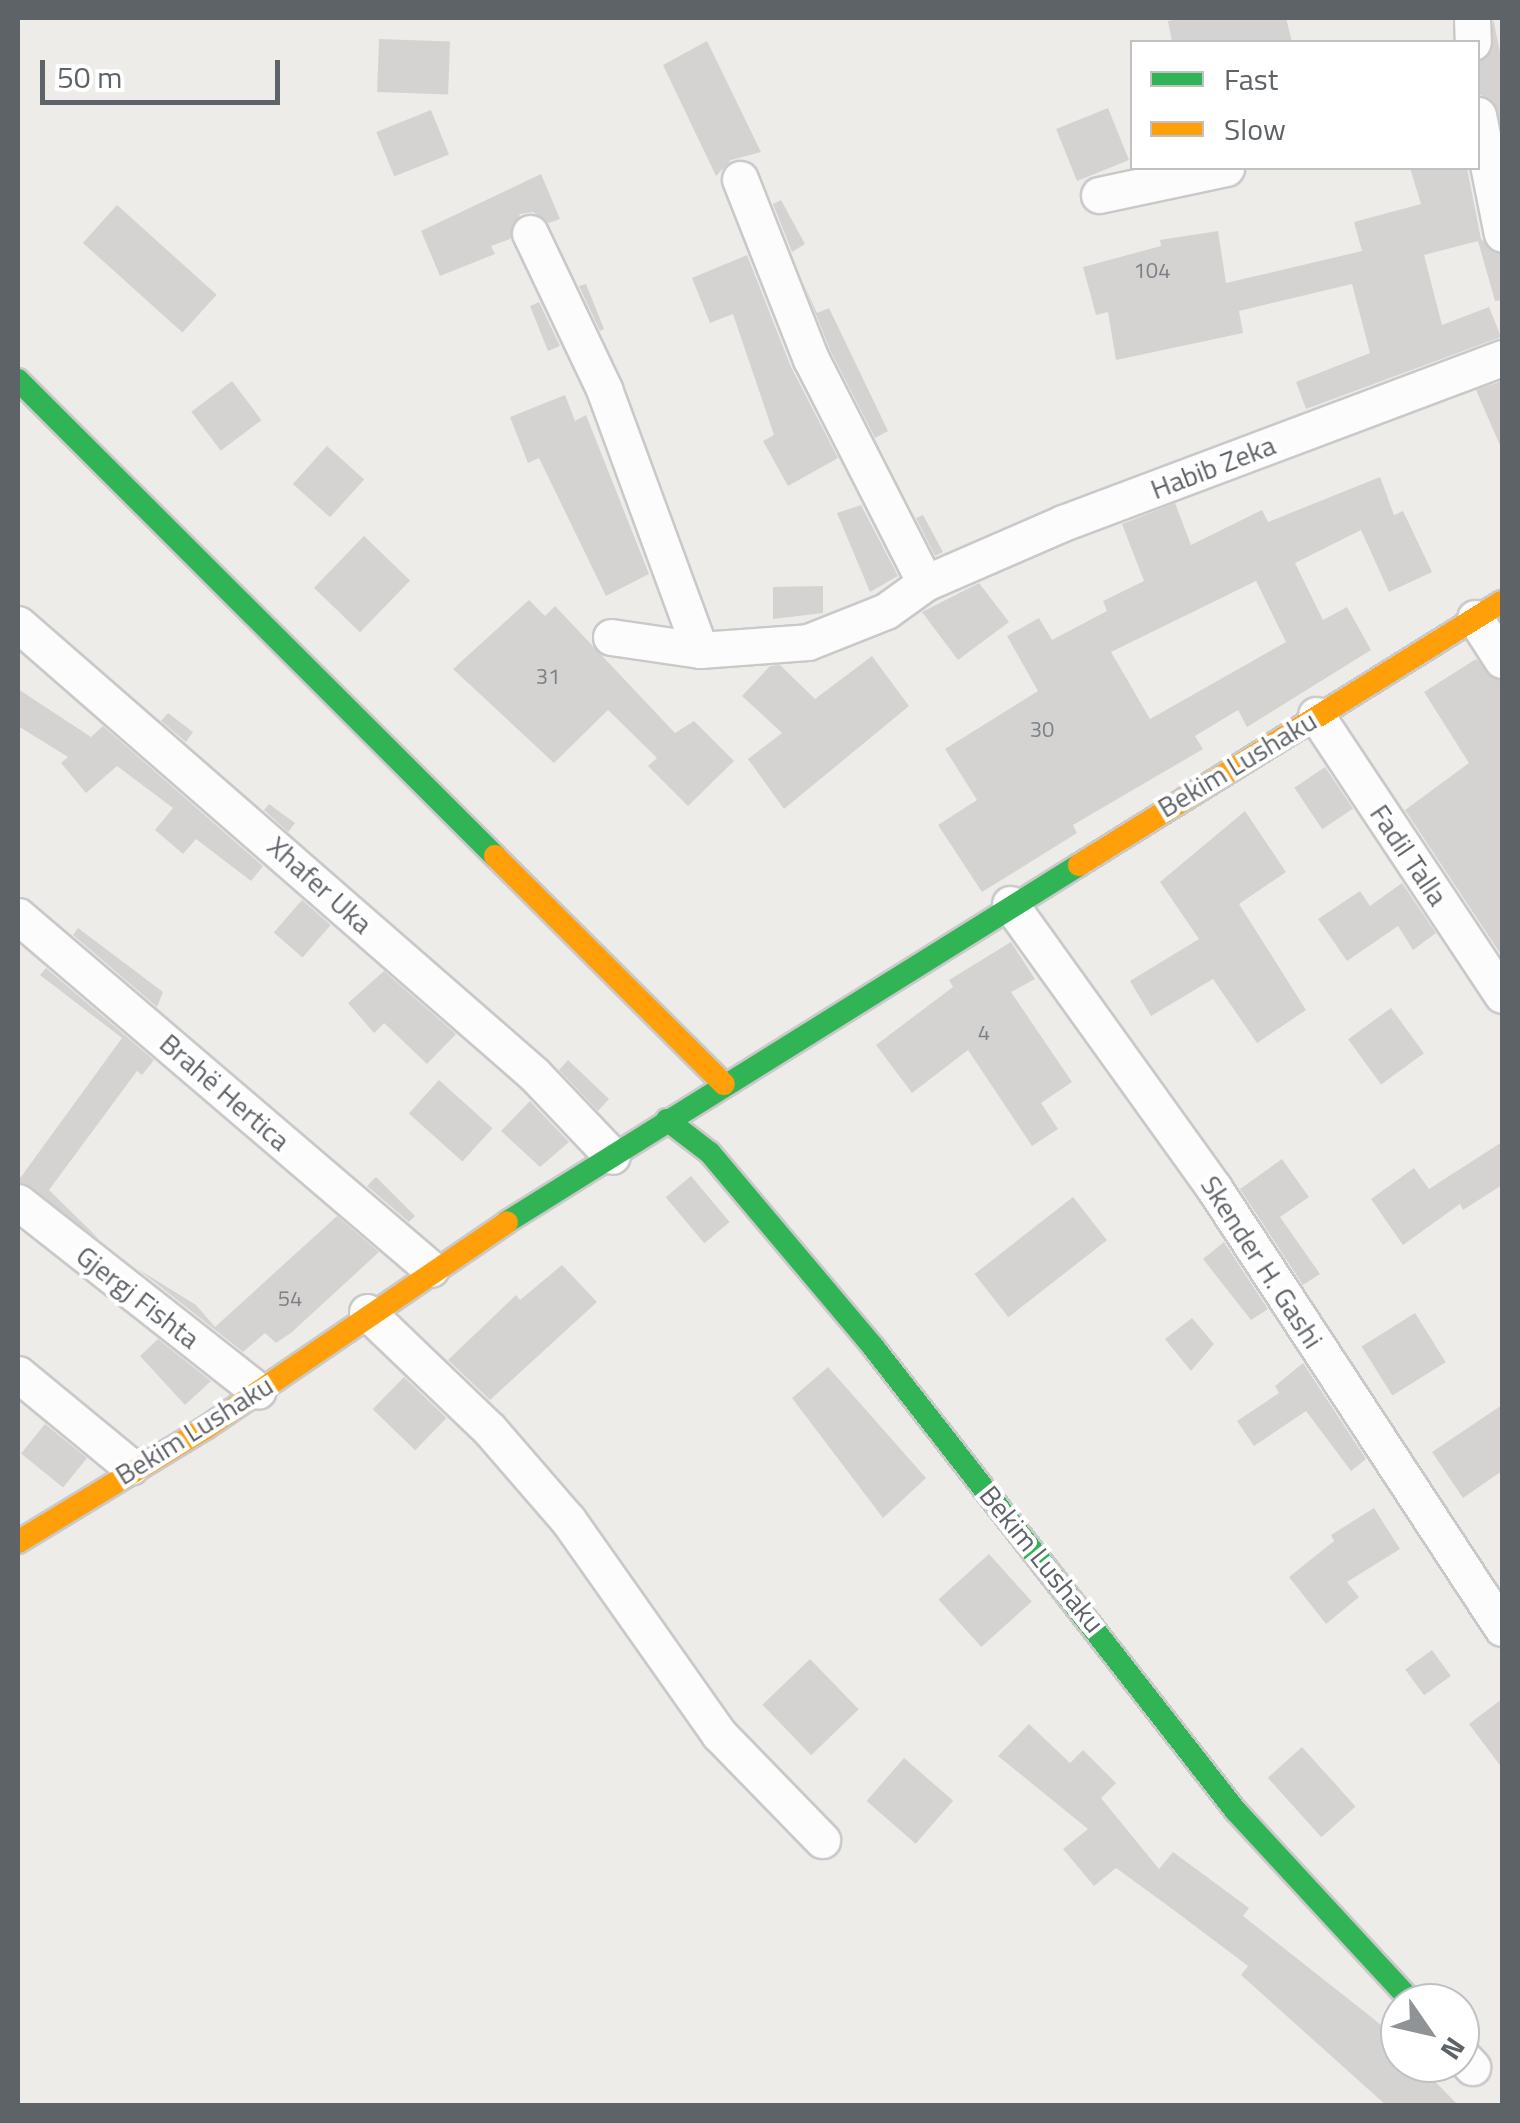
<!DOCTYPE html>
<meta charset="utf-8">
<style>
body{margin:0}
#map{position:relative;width:1520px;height:2123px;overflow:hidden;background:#eeece9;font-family:"Titillium Web",sans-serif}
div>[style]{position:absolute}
.building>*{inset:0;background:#d5d3d2;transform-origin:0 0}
.roads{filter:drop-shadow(2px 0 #cac9ca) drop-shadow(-2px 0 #cac9ca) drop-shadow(0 2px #cac9ca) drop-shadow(0 -2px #cac9ca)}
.street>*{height:35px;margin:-17.5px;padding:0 17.5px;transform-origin:17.5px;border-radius:17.5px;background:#fcfcfc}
.fast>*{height:22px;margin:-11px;padding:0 11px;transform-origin:11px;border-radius:11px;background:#30b455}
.slow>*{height:22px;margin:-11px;padding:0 11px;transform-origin:11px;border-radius:11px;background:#ff9f0a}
span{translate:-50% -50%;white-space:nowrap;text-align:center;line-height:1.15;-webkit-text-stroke:8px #fff;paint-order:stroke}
.number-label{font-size:22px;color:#7d8084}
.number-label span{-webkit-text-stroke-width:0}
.street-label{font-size:28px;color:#5e6368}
.frame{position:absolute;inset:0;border:20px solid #5e6368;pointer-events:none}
.legend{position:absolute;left:1130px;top:40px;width:350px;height:130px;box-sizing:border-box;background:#fff;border:2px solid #bfc1c3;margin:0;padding:12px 18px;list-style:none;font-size:30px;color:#5e6368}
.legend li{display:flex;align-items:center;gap:20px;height:50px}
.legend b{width:50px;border:2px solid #bfc1c3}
.north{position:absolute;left:1380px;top:1983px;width:100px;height:100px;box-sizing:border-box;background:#fff;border:2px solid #bfc1c3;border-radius:50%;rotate:124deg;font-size:28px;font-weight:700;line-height:40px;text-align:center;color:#5e6368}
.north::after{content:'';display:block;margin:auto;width:35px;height:45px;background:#909395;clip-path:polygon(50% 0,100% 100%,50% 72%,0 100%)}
.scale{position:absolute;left:40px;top:60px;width:240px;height:45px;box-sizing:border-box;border:5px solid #5e6368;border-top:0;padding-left:12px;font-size:30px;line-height:35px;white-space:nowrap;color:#5e6368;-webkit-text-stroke:8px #fff;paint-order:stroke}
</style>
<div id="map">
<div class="building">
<i style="clip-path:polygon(1185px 18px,1286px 18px,1292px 42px,1172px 42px,1168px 21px)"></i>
<i style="clip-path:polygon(1493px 18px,1502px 62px,1502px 129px,1494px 102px,1478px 94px,1478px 62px,1492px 51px)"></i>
<i style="left:379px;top:39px;width:71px;height:53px;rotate:2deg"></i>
<i style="clip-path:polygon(707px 41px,761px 152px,731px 160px,716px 176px,663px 65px)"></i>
<i style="left:1108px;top:108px;width:56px;height:56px;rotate:68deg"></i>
<i style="left:431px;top:110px;width:48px;height:59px;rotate:68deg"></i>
<i style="clip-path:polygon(1410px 168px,1467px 168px,1481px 239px,1502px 255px,1502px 300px,1495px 301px,1478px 241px,1424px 255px,1442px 325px,1489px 307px,1501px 337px,1306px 409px,1296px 382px,1370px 353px,1352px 284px,1239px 311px,1243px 333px,1116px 360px,1108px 312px,1096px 315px,1083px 267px,1161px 246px,1160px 240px,1218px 231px,1226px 283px,1362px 251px,1354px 222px,1421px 204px)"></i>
<i style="clip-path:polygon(541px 174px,560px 219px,549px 223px,533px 212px,520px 214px,510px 239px,491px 246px,495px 254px,440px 276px,421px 231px)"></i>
<i style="clip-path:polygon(781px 200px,805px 244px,792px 252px,773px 204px)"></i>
<i style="left:117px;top:205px;width:134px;height:51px;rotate:42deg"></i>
<i style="clip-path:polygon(747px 255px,791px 367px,838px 458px,788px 486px,763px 441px,774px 435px,733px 314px,710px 323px,692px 278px)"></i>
<i style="clip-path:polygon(803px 282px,817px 313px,829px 308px,888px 431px,875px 438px,830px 350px)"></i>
<i style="clip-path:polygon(586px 284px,604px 329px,600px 331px,579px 286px)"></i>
<i style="clip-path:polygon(539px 302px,560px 346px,548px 351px,530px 306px)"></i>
<i style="left:232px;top:381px;width:49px;height:51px;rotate:53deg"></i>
<i style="clip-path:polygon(1502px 381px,1502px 450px,1476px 390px)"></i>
<i style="clip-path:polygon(565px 395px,575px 421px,586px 415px,649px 574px,606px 596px,539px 458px,528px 463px,510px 417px)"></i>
<i style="left:327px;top:446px;width:50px;height:51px;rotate:42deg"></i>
<i style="clip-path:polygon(evenodd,1380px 477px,1394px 515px,1403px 511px,1432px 572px,1389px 592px,1361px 530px,1295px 563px,1323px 620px,1347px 607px,1371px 650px,1247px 727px,1238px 710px,1195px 736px,1203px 749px,1073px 825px,1077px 833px,982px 892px,938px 825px,977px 800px,945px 749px,1038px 691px,1007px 636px,1039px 618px,1052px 640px,1107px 611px,1103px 601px,1144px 581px,1122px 524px,1175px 503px,1191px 545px,1262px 510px,1268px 522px,1380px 477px,1256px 581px,1286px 642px,1150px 719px,1111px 652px,1256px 581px)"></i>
<i style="clip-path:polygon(861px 505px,898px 576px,870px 592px,837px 513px)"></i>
<i style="clip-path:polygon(923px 515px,943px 552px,935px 556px,916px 518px)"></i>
<i style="left:364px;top:536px;width:64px;height:72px;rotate:44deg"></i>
<i style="clip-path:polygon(979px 583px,1009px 622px,958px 660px,922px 612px)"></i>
<i style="clip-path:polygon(823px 586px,823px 613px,773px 619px,773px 587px)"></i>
<i style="clip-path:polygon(529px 600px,545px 616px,555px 606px,675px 733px,694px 721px,734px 761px,688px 806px,648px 766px,657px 758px,608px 710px,554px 763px,453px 669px)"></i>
<i style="clip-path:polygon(872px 656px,909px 706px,784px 809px,748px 759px,782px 733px,742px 696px,770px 666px,780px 665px,815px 699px)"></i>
<i style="clip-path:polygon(1476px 659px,1502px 681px,1502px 956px,1405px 810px,1469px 763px,1424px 692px)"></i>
<i style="clip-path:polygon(18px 689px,91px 737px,103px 726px,263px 866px,251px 881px,196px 839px,183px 854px,155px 830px,173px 808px,117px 766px,86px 793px,61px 763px,68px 757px,18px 726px)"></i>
<i style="clip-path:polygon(168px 713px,193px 732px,186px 742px,161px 721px)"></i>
<i style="left:1325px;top:767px;width:50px;height:37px;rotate:56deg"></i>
<i style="clip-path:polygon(269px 804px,295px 823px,288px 832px,264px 810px)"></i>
<i style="clip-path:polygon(1245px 811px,1286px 872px,1239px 904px,1306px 1010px,1257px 1043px,1213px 979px,1151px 1016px,1130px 981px,1199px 939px,1160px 882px)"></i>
<i style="clip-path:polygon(1402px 883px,1436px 933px,1413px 950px,1398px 926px,1347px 961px,1318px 919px,1360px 891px,1370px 906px)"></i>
<i style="left:302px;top:900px;width:38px;height:43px;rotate:41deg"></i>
<i style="clip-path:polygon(78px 928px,163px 992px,157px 1007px,73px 935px)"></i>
<i style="clip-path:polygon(1011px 942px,1035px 979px,1011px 992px,1072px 1082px,1041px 1103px,1058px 1129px,1032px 1146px,968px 1050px,912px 1093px,876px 1045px,953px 987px,949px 980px)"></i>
<i style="clip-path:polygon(46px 968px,154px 1060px,142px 1075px,137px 1071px,49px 1190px,99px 1239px,18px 1181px,122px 1038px,40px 975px)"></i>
<i style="clip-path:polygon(384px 971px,456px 1034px,427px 1064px,384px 1023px,374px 1033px,348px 1003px)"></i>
<i style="left:1391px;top:1008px;width:56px;height:53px;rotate:54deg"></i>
<i style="clip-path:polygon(568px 1060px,609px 1099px,598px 1111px,559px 1070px)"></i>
<i style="left:439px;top:1080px;width:72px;height:45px;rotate:42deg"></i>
<i style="clip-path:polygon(530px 1101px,569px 1142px,540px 1167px,501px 1131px)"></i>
<i style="clip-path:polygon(1502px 1142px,1502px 1185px,1463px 1210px,1460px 1204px,1403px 1245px,1371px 1199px,1414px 1168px,1429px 1189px)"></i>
<i style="clip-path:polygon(1282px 1159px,1309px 1197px,1280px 1217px,1320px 1274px,1303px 1285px,1240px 1189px)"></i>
<i style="left:691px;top:1176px;width:60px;height:33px;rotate:50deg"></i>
<i style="clip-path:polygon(376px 1177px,415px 1216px,409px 1222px,367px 1186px)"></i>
<i style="left:1073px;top:1197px;width:55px;height:125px;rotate:52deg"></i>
<i style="clip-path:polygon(337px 1216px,379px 1252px,292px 1332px,276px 1343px,265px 1333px,243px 1352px,138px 1269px,196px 1305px,215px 1327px)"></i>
<i style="clip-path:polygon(1224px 1242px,1268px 1309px,1251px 1320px,1203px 1259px)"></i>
<i style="clip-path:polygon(562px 1265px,597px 1302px,490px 1400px,448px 1360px,516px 1295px,520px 1300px)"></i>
<i style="left:1415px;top:1313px;width:58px;height:63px;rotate:58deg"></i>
<i style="clip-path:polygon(1192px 1318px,1214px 1344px,1191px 1371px,1165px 1339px)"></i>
<i style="clip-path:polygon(158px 1339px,211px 1381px,185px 1405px,140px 1356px)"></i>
<i style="clip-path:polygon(1303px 1363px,1366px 1459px,1351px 1471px,1306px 1411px,1254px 1446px,1237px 1421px,1279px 1393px,1275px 1386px)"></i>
<i style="clip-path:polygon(828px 1367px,926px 1478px,883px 1518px,792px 1398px)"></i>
<i style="left:404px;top:1377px;width:59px;height:45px;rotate:44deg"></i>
<i style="clip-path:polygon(1502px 1405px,1502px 1471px,1463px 1498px,1432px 1452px)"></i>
<i style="left:45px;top:1424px;width:54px;height:38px;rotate:39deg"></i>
<i style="clip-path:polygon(1374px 1508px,1400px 1549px,1347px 1582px,1359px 1597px,1326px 1624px,1289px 1577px,1334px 1541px,1331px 1535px)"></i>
<i style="left:989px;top:1554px;width:64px;height:68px;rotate:48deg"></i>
<i style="left:1432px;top:1650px;width:32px;height:33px;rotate:54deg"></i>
<i style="left:810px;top:1659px;width:70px;height:66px;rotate:46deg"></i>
<i style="clip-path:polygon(1502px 1699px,1502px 1768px,1469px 1724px)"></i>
<i style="clip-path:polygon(1029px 1724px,1070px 1763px,1083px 1750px,1116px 1783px,1101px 1798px,1159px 1869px,1173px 1852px,1249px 1908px,1243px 1916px,1375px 2020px,1400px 2042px,1400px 2063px,1417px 2063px,1459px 2106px,1387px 2106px,1241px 1975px,1248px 1966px,1171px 1908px,1116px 1868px,1094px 1886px,1063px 1849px,1088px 1829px,998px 1756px)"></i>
<i style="left:1302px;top:1747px;width:80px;height:46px;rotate:48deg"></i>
<i style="left:904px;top:1758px;width:65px;height:57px;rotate:41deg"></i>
</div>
<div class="roads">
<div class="street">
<i style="left:1472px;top:18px;width:24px;rotate:88deg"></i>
<i style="left:1478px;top:115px;width:121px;rotate:78.6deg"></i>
<i style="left:740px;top:179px;width:193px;rotate:68.5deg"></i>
<i style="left:811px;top:359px;width:251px;rotate:63deg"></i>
<i style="left:1099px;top:195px;width:130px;rotate:-12deg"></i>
<i style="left:530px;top:233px;width:173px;rotate:64.6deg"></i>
<i style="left:604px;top:389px;width:278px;rotate:69.8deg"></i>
<i style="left:1475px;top:618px;width:50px;rotate:57.3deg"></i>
<i style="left:18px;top:624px;width:685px;rotate:41.09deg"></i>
<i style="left:534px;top:1074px;width:113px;rotate:46.4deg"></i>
<i style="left:611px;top:637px;width:90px;rotate:8.3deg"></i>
<i style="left:700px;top:650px;width:108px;rotate:-4.2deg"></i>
<i style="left:808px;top:642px;width:84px;rotate:-21.7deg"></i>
<i style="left:886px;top:611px;width:48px;rotate:-35.7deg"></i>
<i style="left:925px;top:583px;width:150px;rotate:-23.5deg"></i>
<i style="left:1063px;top:523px;width:469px;rotate:-20.6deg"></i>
<i style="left:1316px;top:715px;width:336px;rotate:56.4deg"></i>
<i style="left:1010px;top:904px;width:350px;rotate:54.3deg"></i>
<i style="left:1214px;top:1188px;width:526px;rotate:56.79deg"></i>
<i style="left:18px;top:916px;width:543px;rotate:40.52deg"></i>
<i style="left:18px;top:1202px;width:305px;rotate:38.2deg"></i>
<i style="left:367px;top:1312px;width:170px;rotate:43.8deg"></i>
<i style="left:490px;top:1430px;width:119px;rotate:49.1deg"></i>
<i style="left:568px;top:1520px;width:262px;rotate:54.8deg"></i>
<i style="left:719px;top:1734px;width:148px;rotate:45.8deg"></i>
<i style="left:18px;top:1374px;width:146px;rotate:39.5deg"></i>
<i style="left:1460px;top:2054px;width:18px;rotate:47deg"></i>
</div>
<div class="fast">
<i style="left:18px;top:380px;width:674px;rotate:44.94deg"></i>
<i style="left:667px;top:1120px;width:54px;rotate:37.5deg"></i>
<i style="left:710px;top:1153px;width:255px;rotate:49.9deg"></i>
<i style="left:874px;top:1348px;width:586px;rotate:52deg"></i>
<i style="left:1235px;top:1810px;width:263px;rotate:47.3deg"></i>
<i style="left:507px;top:1222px;width:674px;rotate:-31.97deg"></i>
</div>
<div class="slow">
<i style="left:495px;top:856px;width:323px;rotate:44.9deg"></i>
<i style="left:1079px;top:865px;width:498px;rotate:-31.9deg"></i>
<i style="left:18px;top:1542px;width:221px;rotate:-31.3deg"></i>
<i style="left:207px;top:1427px;width:363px;rotate:-34.3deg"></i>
</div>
</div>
<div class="number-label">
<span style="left:1152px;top:271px">104</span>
<span style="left:548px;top:677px">31</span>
<span style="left:1042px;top:730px">30</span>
<span style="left:984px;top:1033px">4</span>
<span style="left:290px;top:1299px">54</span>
</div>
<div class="street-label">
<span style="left:1213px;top:467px;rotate:-21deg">Habib Zeka</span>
<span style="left:1237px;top:764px;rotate:-31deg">Bekim Lushaku</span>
<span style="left:1409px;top:855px;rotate:56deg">Fadil Talla</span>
<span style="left:320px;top:885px;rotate:42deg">Xhafer Uka</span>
<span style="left:225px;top:1092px;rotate:41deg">Brahë Hertica</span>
<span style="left:1262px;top:1262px;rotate:57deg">Skender H. Gashi</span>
<span style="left:138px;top:1297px;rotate:38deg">Gjergj Fishta</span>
<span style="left:194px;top:1430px;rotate:-32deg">Bekim Lushaku</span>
<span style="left:1042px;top:1559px;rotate:51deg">Bekim Lushaku</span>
</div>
<div class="frame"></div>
<ul class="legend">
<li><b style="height:12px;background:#30b455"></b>Fast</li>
<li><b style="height:12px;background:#ff9f0a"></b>Slow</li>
</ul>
<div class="north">N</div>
<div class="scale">50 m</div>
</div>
